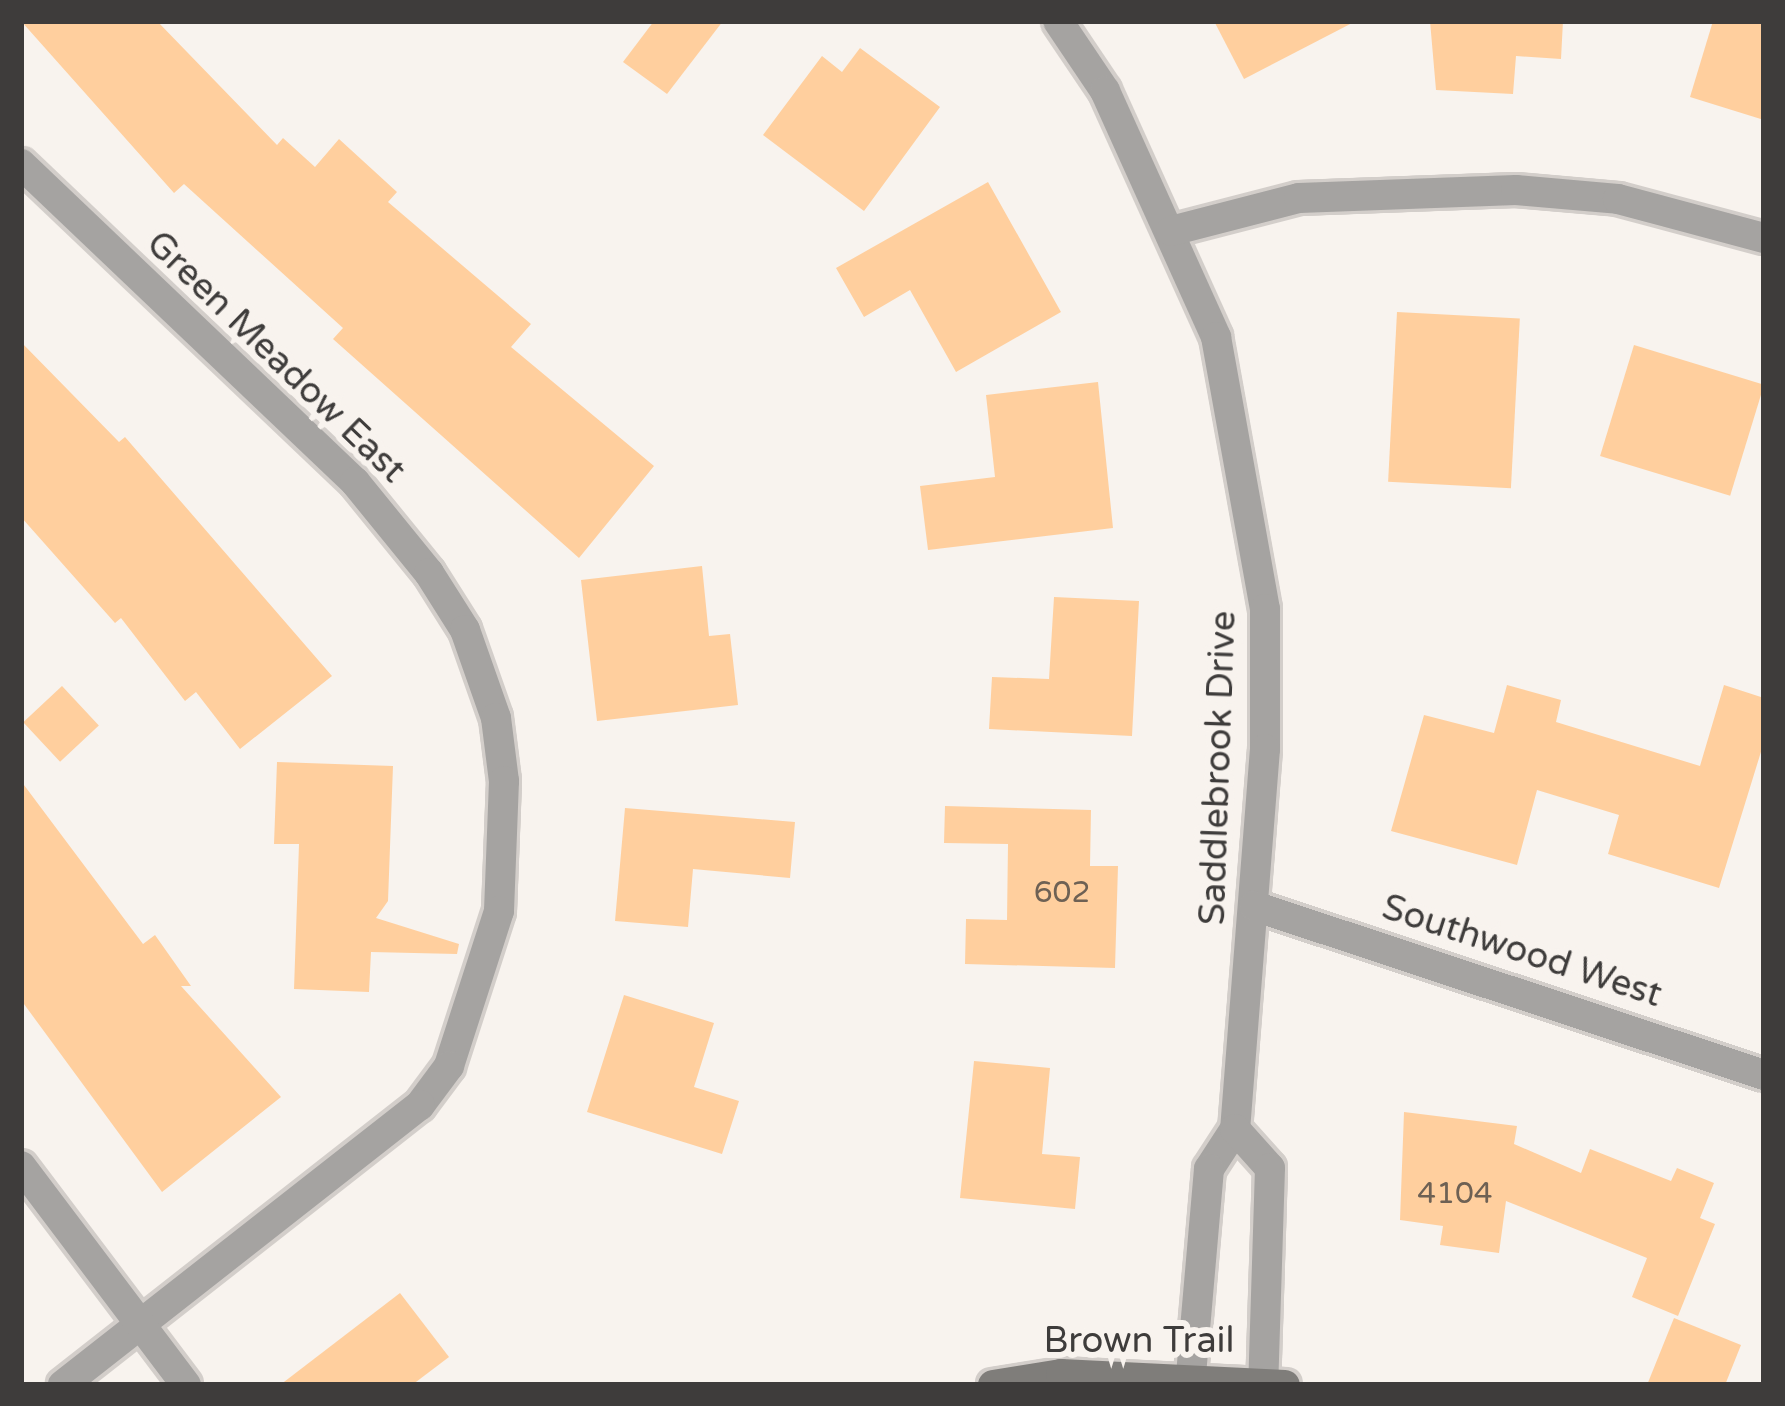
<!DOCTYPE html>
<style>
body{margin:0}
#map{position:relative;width:1785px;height:1406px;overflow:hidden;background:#f8f3ee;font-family:"Varela Round",sans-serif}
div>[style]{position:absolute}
.building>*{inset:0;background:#ffcf9e;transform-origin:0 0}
.roads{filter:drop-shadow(3px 0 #d3ceca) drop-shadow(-3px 0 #d3ceca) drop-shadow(0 3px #d3ceca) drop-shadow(0 -3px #d3ceca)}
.street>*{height:30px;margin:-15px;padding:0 15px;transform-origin:15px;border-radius:15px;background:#a5a3a1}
.secondary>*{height:30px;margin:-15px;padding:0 15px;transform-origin:15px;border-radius:15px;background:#7f7d7a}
span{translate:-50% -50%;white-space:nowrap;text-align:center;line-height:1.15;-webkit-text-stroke:12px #f8f3ee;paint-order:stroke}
.number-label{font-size:30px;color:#6e6154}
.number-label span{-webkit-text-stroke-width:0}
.street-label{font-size:36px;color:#3e3c3b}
.frame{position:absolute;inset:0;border:24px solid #3e3c3b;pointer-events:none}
</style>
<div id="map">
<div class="building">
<i style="clip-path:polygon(21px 21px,157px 21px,277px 145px,283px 138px,315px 167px,339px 139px,397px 192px,388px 202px,531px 324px,511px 347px,654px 466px,579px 558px,333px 339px,343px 328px,184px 184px,174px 193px)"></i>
<i style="clip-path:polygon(654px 21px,723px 21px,667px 94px,623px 62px)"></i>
<i style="clip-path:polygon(1214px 21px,1356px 21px,1244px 79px)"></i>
<i style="clip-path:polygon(1430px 21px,1563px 21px,1561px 59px,1516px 56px,1513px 94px,1436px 90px)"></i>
<i style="clip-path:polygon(1713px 21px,1764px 21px,1764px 120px,1690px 97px)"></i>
<i style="clip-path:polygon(860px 48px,940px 107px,864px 211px,763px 135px,822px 56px,842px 72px)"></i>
<i style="clip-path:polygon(988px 182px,1061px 312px,956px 372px,910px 290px,864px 317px,836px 268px)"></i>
<i style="left:1397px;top:312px;width:123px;height:170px;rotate:3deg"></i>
<i style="clip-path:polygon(21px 342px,119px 442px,125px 437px,332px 676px,240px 749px,196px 692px,185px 701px,121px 618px,115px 623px,21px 517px)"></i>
<i style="left:1634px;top:345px;width:136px;height:116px;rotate:17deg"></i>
<i style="clip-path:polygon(1098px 382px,1113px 528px,928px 550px,920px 486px,995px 477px,986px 395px)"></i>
<i style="clip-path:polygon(702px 566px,709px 636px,730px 634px,738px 705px,597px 721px,581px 580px)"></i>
<i style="clip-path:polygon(1054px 597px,1139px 601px,1132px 736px,989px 729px,992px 677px,1049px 679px)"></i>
<i style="clip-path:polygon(1507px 685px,1561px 700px,1556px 722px,1700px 766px,1724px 685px,1764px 698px,1764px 742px,1719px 888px,1608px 854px,1619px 815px,1537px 790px,1517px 865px,1391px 831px,1424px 715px,1494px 733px)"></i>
<i style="left:62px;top:686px;width:54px;height:53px;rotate:47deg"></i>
<i style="clip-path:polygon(277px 762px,393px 766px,388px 901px,376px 918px,459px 944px,457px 954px,371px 952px,369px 992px,294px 989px,299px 844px,274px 844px)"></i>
<i style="clip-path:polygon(21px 781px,143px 944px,155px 935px,191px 986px,181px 986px,281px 1097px,162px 1192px,21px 1000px)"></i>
<i style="clip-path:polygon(945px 806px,1091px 810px,1090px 866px,1118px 866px,1115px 968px,965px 964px,966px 919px,1007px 920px,1008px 844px,944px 843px)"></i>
<i style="clip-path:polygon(625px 808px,795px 822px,790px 878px,693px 869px,688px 927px,615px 921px)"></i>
<i style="clip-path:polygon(624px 995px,714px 1023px,694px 1087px,739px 1101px,722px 1154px,587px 1112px)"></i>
<i style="clip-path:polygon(974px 1061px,1050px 1068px,1042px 1154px,1080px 1157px,1075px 1209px,960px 1198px)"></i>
<i style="clip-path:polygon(1404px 1112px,1517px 1126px,1514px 1144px,1581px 1173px,1590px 1149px,1671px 1181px,1677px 1168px,1714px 1183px,1700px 1218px,1715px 1224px,1678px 1316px,1632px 1297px,1647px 1258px,1506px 1201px,1499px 1253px,1440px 1245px,1443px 1226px,1400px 1220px)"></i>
<i style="clip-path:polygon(400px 1293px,449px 1357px,412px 1385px,280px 1385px)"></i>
<i style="clip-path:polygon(1674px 1318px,1741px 1345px,1725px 1385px,1647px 1385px)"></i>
</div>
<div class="roads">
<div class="street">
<i style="left:1058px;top:21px;width:84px;rotate:56.1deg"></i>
<i style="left:1105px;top:91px;width:270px;rotate:65.7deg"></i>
<i style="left:1216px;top:337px;width:276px;rotate:79.8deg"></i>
<i style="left:1265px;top:609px;width:140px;rotate:90deg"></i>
<i style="left:1265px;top:749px;width:381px;rotate:94.5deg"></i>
<i style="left:1235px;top:1129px;width:48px;rotate:123deg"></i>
<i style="left:1209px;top:1169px;width:217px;rotate:95deg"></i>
<i style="left:21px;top:164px;width:461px;rotate:43.6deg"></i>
<i style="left:355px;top:482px;width:117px;rotate:50.9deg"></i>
<i style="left:429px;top:573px;width:67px;rotate:57.7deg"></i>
<i style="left:465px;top:630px;width:93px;rotate:70.6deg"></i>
<i style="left:496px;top:718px;width:64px;rotate:82.8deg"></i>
<i style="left:504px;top:781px;width:130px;rotate:92.2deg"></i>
<i style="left:499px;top:911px;width:163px;rotate:107.9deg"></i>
<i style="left:449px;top:1066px;width:49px;rotate:126.6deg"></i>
<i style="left:420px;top:1105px;width:454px;rotate:141.9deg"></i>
<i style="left:1171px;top:231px;width:132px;rotate:-14.5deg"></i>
<i style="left:1299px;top:198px;width:217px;rotate:-2.1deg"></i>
<i style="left:1516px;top:190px;width:102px;rotate:5deg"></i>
<i style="left:1618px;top:199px;width:151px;rotate:15deg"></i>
<i style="left:1254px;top:906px;width:537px;rotate:18.33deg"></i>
<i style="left:1235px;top:1129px;width:52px;rotate:48.1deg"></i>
<i style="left:1270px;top:1168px;width:217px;rotate:91.8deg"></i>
<i style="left:21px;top:1166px;width:274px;rotate:53deg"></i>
</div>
<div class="secondary">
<i style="left:993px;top:1385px;width:69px;rotate:-9.2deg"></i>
<i style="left:1061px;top:1374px;width:224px;rotate:2.8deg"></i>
</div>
</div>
<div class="number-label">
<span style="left:1062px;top:893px">602</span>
<span style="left:1455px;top:1194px">4104</span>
</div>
<div class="street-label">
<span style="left:276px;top:357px;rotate:44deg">Green Meadow East</span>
<span style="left:1218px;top:768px;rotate:-88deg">Saddlebrook Drive</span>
<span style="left:1522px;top:951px;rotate:18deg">Southwood West</span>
<span style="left:1139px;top:1341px">Brown Trail</span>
</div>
<div class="frame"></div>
</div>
